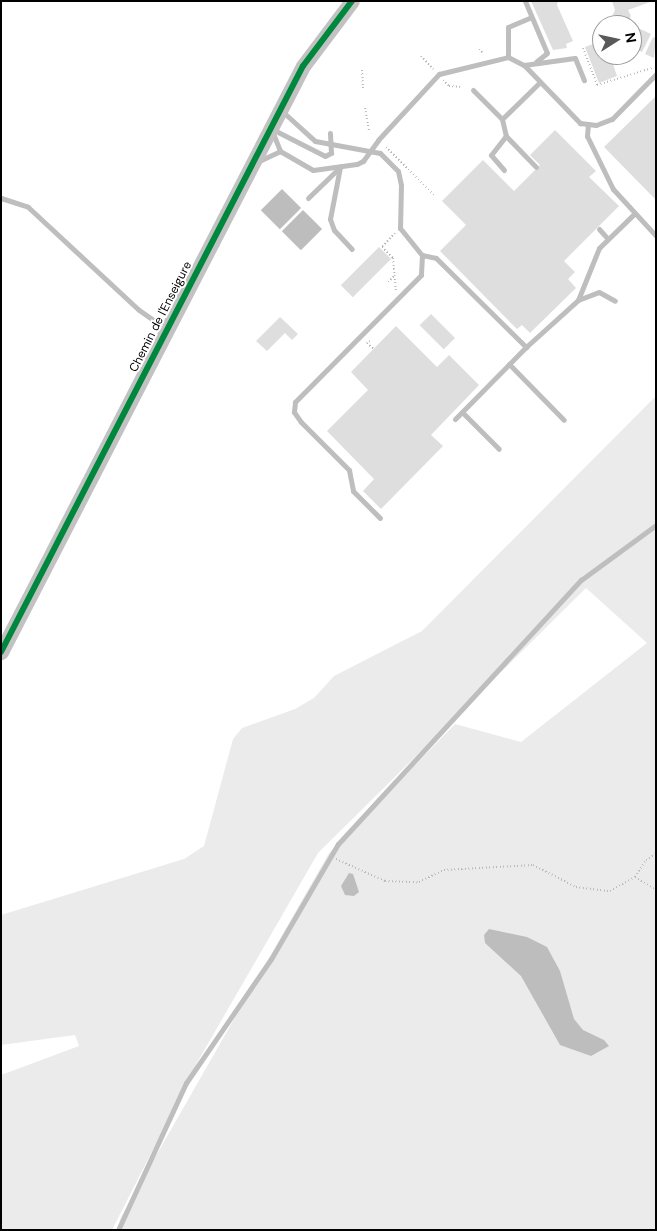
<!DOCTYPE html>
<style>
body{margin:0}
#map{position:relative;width:657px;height:1231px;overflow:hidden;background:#fff;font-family:"DM Sans",sans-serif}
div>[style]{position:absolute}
.green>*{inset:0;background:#ebebeb}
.water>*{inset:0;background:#bdbdbd;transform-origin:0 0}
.building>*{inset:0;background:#dedede;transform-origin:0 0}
.path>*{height:2px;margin-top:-1px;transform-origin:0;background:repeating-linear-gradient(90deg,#b9b9b9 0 1px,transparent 0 3.5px)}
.lane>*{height:5px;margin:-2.5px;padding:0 2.5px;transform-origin:2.5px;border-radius:2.5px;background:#bebebe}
.secondary>*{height:15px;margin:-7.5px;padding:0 7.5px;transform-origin:7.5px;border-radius:7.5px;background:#c2c2c2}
.cycleway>*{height:6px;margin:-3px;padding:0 3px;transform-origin:3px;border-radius:3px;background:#00873e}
span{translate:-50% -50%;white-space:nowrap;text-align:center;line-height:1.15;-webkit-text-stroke:4px #fff;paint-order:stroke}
.street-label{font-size:12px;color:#000}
.frame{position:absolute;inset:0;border:2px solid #000;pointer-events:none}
.north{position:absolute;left:592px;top:15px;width:50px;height:50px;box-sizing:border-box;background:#fff;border:1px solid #999;border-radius:50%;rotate:80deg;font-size:14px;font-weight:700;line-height:20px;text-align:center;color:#000}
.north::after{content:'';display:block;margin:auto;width:18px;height:22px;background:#595959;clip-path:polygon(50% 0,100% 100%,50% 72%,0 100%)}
</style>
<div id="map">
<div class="green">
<i style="clip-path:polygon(656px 396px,656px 1230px,117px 1230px,121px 1217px,329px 853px,455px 724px,521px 742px,647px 643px,586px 588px,318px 853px,198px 1061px,112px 1230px,1px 1230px,1px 1075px,79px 1046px,75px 1035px,1px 1045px,1px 915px,184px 859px,204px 846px,233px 739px,242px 728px,295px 709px,314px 698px,334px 676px,422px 631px)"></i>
</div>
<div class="water">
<i style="left:282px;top:189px;width:27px;height:30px;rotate:45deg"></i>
<i style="left:303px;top:210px;width:27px;height:30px;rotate:45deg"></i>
<i style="clip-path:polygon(349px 873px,353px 874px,359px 892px,354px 896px,345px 895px,341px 886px)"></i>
<i style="clip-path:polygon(489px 929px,527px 937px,547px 947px,560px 971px,574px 1019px,583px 1030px,604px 1040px,609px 1046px,591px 1056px,560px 1045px,521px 976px,485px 943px,484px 935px)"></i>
</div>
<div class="building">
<i style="clip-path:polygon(531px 1px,558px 1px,557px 5px,573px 41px,566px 44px,567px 48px,553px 50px)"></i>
<i style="clip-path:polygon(612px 1px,653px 1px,628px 10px,631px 16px,627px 23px,631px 25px,608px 25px,615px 10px)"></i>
<i style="clip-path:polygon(632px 25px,651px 34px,642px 52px,632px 48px)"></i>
<i style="clip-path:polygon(653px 37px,656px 38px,654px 58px,645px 54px)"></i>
<i style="clip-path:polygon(602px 41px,602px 55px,610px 55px,617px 76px,599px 83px,585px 47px)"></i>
<i style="clip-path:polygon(656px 96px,656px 200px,604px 147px)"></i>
<i style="clip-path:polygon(555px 130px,596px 171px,589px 177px,619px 206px,564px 261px,575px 272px,568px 279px,576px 288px,530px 333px,522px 325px,517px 329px,440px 251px,466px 225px,442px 201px,483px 160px,514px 191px,540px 165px,530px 155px)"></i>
<i style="left:379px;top:247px;width:17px;height:54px;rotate:45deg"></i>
<i style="left:431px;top:314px;width:34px;height:16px;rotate:45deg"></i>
<i style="clip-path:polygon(280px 317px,298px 334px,292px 340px,285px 333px,267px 351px,256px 341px)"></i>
<i style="clip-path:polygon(396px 326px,437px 367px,449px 355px,479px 385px,431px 435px,443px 446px,381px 509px,363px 491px,374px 479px,327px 431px,368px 390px,351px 372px)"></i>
</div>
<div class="path">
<i style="left:583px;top:48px;width:40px;rotate:69deg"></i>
<i style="left:597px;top:85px;width:58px;rotate:-17.2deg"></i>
<i style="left:479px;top:49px;width:6px;rotate:45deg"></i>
<i style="left:421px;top:56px;width:18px;rotate:47deg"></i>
<i style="left:362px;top:70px;width:19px;rotate:87deg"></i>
<i style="left:443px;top:80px;width:8px;rotate:45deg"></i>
<i style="left:449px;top:86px;width:14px;rotate:4deg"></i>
<i style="left:365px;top:108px;width:23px;rotate:80deg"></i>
<i style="left:386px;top:147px;width:68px;rotate:45deg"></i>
<i style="left:395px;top:233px;width:19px;rotate:133deg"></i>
<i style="left:382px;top:247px;width:16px;rotate:45deg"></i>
<i style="left:393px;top:258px;width:33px;rotate:85deg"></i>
<i style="left:388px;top:282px;width:10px;rotate:-45deg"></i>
<i style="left:370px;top:341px;width:4px;rotate:146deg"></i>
<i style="left:367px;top:343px;width:9px;rotate:41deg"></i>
<i style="left:336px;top:859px;width:54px;rotate:24.2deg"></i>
<i style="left:385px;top:881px;width:34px;rotate:2deg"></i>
<i style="left:419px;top:882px;width:28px;rotate:-26deg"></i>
<i style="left:444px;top:870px;width:89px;rotate:-3.2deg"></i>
<i style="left:533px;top:865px;width:48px;rotate:27.1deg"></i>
<i style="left:576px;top:887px;width:34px;rotate:7deg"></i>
<i style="left:610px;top:891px;width:29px;rotate:-29deg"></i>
<i style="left:635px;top:877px;width:20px;rotate:-57deg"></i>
<i style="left:646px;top:860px;width:12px;rotate:-31deg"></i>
<i style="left:635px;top:877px;width:25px;rotate:32deg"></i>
</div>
<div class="lane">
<i style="left:525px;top:1px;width:56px;rotate:67.1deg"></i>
<i style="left:547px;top:53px;width:14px;rotate:141deg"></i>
<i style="left:508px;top:27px;width:30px;rotate:90deg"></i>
<i style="left:508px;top:27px;width:25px;rotate:-23deg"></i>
<i style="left:524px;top:65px;width:51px;rotate:-7.8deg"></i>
<i style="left:575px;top:58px;width:24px;rotate:68deg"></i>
<i style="left:473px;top:90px;width:41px;rotate:45deg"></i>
<i style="left:502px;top:119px;width:53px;rotate:-44.2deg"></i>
<i style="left:283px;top:112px;width:43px;rotate:42.2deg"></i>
<i style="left:315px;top:141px;width:66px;rotate:10.5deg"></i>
<i style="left:380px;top:153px;width:25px;rotate:45deg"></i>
<i style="left:398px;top:171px;width:14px;rotate:78deg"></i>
<i style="left:401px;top:185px;width:43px;rotate:91.3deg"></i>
<i style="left:400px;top:228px;width:35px;rotate:51deg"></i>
<i style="left:422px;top:255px;width:20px;rotate:93deg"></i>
<i style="left:421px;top:275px;width:179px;rotate:134.8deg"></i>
<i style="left:295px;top:402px;width:10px;rotate:96deg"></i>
<i style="left:294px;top:412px;width:12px;rotate:55deg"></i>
<i style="left:301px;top:422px;width:68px;rotate:45deg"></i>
<i style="left:349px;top:470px;width:21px;rotate:79deg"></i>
<i style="left:353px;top:491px;width:38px;rotate:45deg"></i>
<i style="left:502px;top:119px;width:17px;rotate:77deg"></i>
<i style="left:506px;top:136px;width:43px;rotate:45.9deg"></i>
<i style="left:588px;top:124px;width:12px;rotate:95deg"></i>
<i style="left:587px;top:136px;width:59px;rotate:63.9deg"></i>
<i style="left:613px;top:189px;width:64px;rotate:47.5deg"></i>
<i style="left:272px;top:129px;width:59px;rotate:27deg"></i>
<i style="left:325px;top:156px;width:7px;rotate:-27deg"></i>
<i style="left:331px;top:153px;width:20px;rotate:-93deg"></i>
<i style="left:272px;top:131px;width:22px;rotate:68deg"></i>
<i style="left:280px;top:151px;width:38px;rotate:30deg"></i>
<i style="left:313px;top:170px;width:44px;rotate:-7.8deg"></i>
<i style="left:357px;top:164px;width:7px;rotate:-27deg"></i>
<i style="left:363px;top:161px;width:26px;rotate:-54deg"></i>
<i style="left:378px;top:140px;width:90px;rotate:-47.3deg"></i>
<i style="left:439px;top:74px;width:71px;rotate:-13.8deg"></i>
<i style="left:508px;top:57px;width:18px;rotate:27deg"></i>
<i style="left:524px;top:65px;width:81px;rotate:46deg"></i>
<i style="left:580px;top:123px;width:16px;rotate:7deg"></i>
<i style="left:596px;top:125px;width:17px;rotate:-21deg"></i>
<i style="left:612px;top:119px;width:63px;rotate:-45.6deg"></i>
<i style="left:259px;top:161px;width:23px;rotate:-25deg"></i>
<i style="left:340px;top:167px;width:53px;rotate:100.9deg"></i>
<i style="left:330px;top:219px;width:12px;rotate:70deg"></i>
<i style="left:334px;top:230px;width:26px;rotate:47deg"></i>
<i style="left:504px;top:170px;width:20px;rotate:-131deg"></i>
<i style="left:491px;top:155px;width:24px;rotate:-52deg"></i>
<i style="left:1px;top:198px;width:28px;rotate:18deg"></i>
<i style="left:28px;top:207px;width:151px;rotate:42.9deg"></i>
<i style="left:139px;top:310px;width:32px;rotate:35deg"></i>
<i style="left:308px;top:198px;width:45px;rotate:-44.1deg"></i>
<i style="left:599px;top:229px;width:13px;rotate:48deg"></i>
<i style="left:422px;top:255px;width:14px;rotate:12deg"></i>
<i style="left:436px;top:258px;width:127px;rotate:44.7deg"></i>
<i style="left:578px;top:300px;width:22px;rotate:-21deg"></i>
<i style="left:599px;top:292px;width:18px;rotate:29deg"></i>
<i style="left:509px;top:364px;width:78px;rotate:45.5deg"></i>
<i style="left:462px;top:412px;width:52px;rotate:45deg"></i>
<i style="left:455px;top:419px;width:101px;rotate:-45.4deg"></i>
<i style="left:526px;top:347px;width:70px;rotate:-42.1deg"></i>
<i style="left:578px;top:300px;width:56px;rotate:-68deg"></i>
<i style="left:599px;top:248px;width:50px;rotate:-44.2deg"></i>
<i style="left:118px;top:1230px;width:162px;rotate:-65.2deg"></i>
<i style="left:186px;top:1083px;width:150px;rotate:-55.6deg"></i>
<i style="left:271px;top:959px;width:133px;rotate:-59.8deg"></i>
<i style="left:338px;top:844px;width:359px;rotate:-47.4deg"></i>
<i style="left:581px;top:580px;width:93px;rotate:-36.3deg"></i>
</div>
<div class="secondary">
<i style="left:1px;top:652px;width:659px;rotate:-62.74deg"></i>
<i style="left:303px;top:66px;width:81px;rotate:-53deg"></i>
</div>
<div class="cycleway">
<i style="left:1px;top:652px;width:659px;rotate:-62.74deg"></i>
<i style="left:303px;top:66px;width:81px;rotate:-53deg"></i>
</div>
<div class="street-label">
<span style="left:161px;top:317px;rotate:-63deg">Chemin de l'Enseigure</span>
</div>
<div class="frame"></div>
<div class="north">N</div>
</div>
